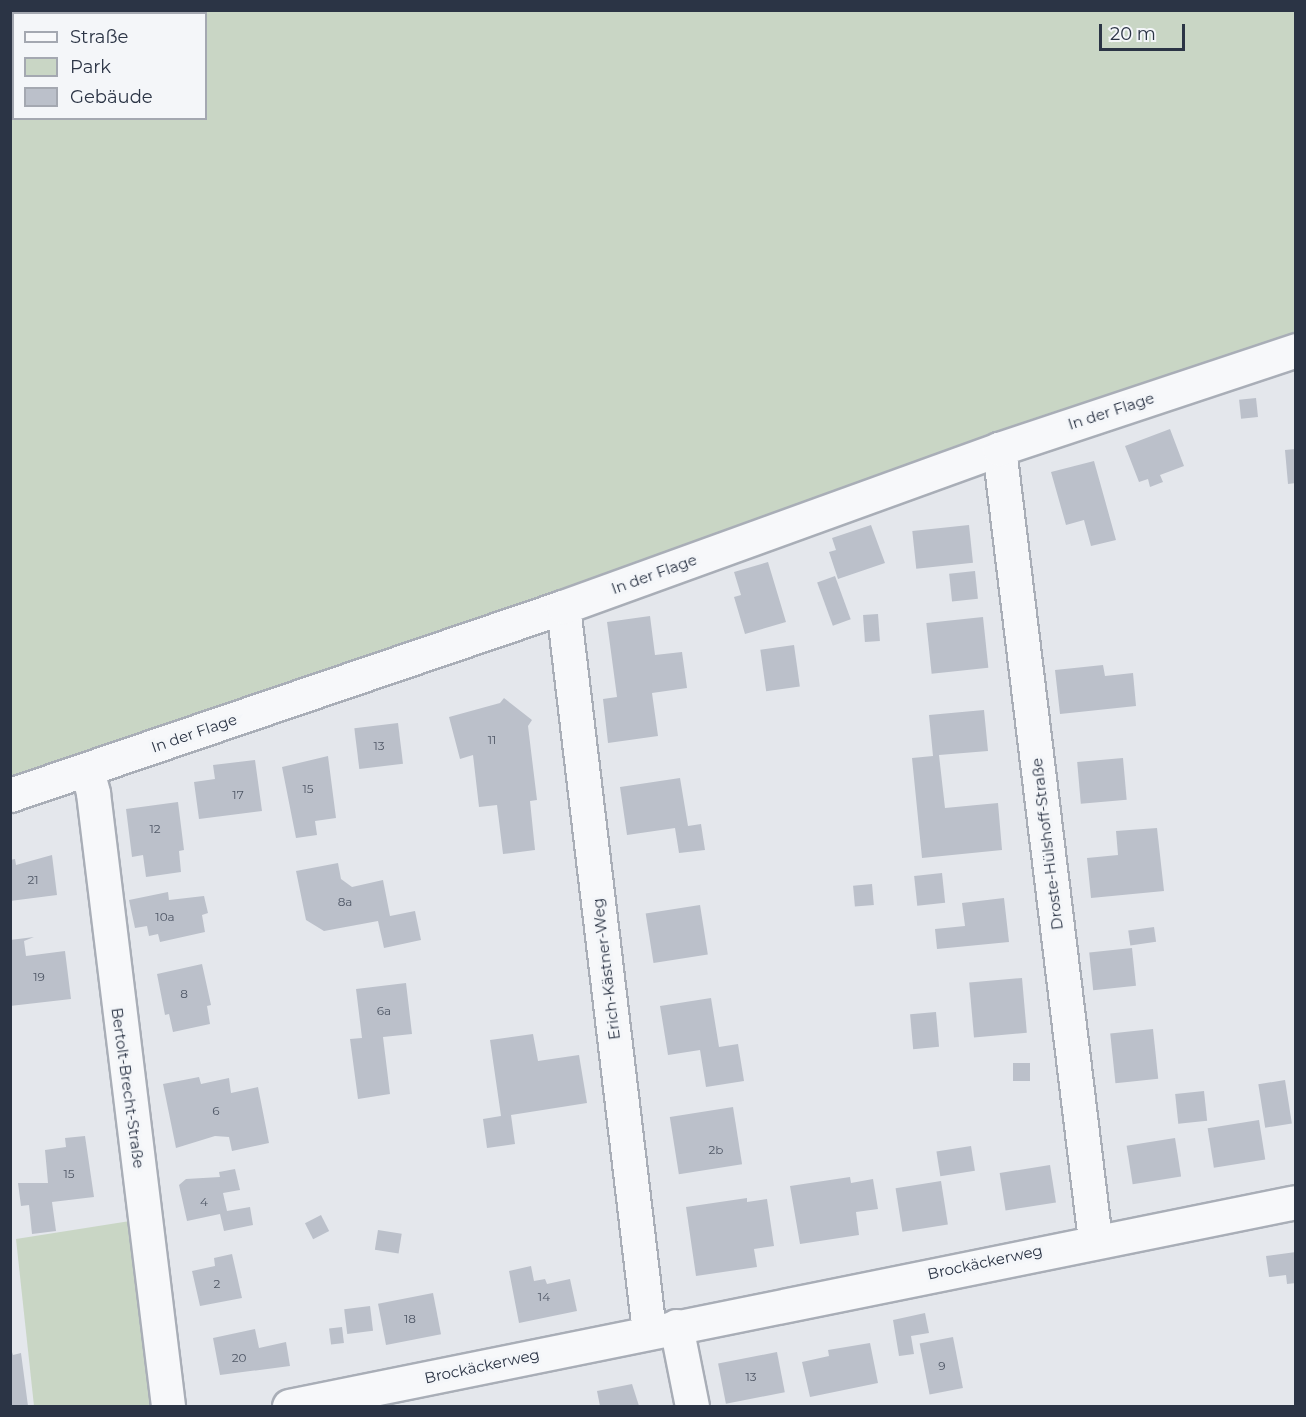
<!DOCTYPE html>
<meta charset="utf-8">
<style>
body{margin:0}
#map{position:relative;width:1306px;height:1417px;overflow:hidden;background:#e4e7ec;font-family:Montserrat,sans-serif}
div>[style]{position:absolute}
.green>*{inset:0;background:#c9d6c5}
.building>*{inset:0;background:#bbc0ca;transform-origin:0 0}
.roads{filter:drop-shadow(2px 0 #a9aeb7) drop-shadow(-2px 0 #a9aeb7) drop-shadow(0 2px #a9aeb7) drop-shadow(0 -2px #a9aeb7)}
.minor>*{height:33px;margin:-16.5px;padding:0 16.5px;transform-origin:16.5px;border-radius:16.5px;background:#f7f8fa}
span{translate:-50% -50%;white-space:nowrap;text-align:center;line-height:1.15;-webkit-text-stroke:6px #f4f6f9;paint-order:stroke}
.number-label{font-size:12px;color:#4f5766}
.number-label span{-webkit-text-stroke-width:0}
.street-label{font-size:15px;color:#2b3445}
.frame{position:absolute;inset:0;border:12px solid #2b3445;pointer-events:none}
.legend{position:absolute;left:12px;top:12px;width:195px;height:108px;box-sizing:border-box;background:#f4f6f9;border:2px solid #a4a8b1;margin:0;padding:8px 10px;list-style:none;font-size:18px;color:#2b3445}
.legend li{display:flex;align-items:center;gap:12px;height:30px}
.legend b{width:30px;border:2px solid #a4a8b1}
.scale{position:absolute;left:1099px;top:24px;width:86px;height:27px;box-sizing:border-box;border:3px solid #2b3445;border-top:0;padding-left:8px;font-size:18px;line-height:21px;white-space:nowrap;color:#2b3445;-webkit-text-stroke:4px #f4f6f9;paint-order:stroke}
</style>
<div id="map">
<div class="green">
<i style="clip-path:polygon(evenodd,10px 11px,1295px 11px,1295px 345px,11px 789px,10px 11px,14px 14px,206px 14px,206px 118px,14px 118px,14px 14px)"></i>
<i style="clip-path:polygon(130px 1221px,157px 1406px,34px 1406px,16px 1239px)"></i>
</div>
<div class="building">
<i style="left:1256px;top:398px;width:19px;height:17px;rotate:84deg"></i>
<i style="clip-path:polygon(1170px 429px,1184px 466px,1160px 475px,1163px 482px,1150px 487px,1148px 479px,1139px 482px,1125px 446px)"></i>
<i style="clip-path:polygon(1296px 449px,1296px 483px,1288px 484px,1285px 450px)"></i>
<i style="clip-path:polygon(1094px 461px,1116px 540px,1091px 546px,1084px 520px,1066px 525px,1051px 472px)"></i>
<i style="clip-path:polygon(871px 525px,885px 563px,838px 579px,829px 552px,836px 550px,832px 538px)"></i>
<i style="left:969px;top:525px;width:38px;height:57px;rotate:84deg"></i>
<i style="clip-path:polygon(768px 562px,786px 622px,745px 634px,734px 597px,741px 595px,734px 572px)"></i>
<i style="left:975px;top:571px;width:28px;height:26px;rotate:84deg"></i>
<i style="left:835px;top:576px;width:46px;height:19px;rotate:70deg"></i>
<i style="left:878px;top:614px;width:27px;height:15px;rotate:86deg"></i>
<i style="clip-path:polygon(650px 616px,655px 655px,682px 652px,687px 688px,652px 693px,658px 736px,608px 743px,603px 699px,617px 697px,607px 622px)"></i>
<i style="left:983px;top:617px;width:51px;height:57px;rotate:84deg"></i>
<i style="left:794px;top:645px;width:42px;height:34px;rotate:82deg"></i>
<i style="clip-path:polygon(1103px 665px,1105px 676px,1133px 673px,1136px 706px,1060px 714px,1055px 670px)"></i>
<i style="clip-path:polygon(504px 698px,532px 720px,528px 726px,537px 800px,530px 801px,535px 850px,503px 854px,497px 805px,479px 807px,473px 755px,460px 759px,449px 717px,500px 703px)"></i>
<i style="clip-path:polygon(984px 710px,988px 751px,939px 755px,945px 808px,998px 803px,1002px 850px,922px 858px,912px 758px,933px 756px,929px 715px)"></i>
<i style="left:398px;top:723px;width:41px;height:44px;rotate:83deg"></i>
<i style="clip-path:polygon(328px 756px,336px 818px,315px 821px,317px 835px,296px 838px,282px 767px)"></i>
<i style="left:1123px;top:758px;width:42px;height:46px;rotate:85deg"></i>
<i style="clip-path:polygon(255px 760px,262px 811px,199px 819px,194px 782px,215px 779px,213px 765px)"></i>
<i style="clip-path:polygon(680px 778px,688px 826px,701px 824px,705px 850px,679px 853px,675px 828px,627px 835px,620px 787px)"></i>
<i style="clip-path:polygon(178px 802px,184px 850px,179px 851px,181px 872px,146px 877px,143px 855px,132px 857px,126px 809px)"></i>
<i style="clip-path:polygon(1157px 828px,1164px 891px,1091px 898px,1087px 858px,1118px 855px,1116px 831px)"></i>
<i style="clip-path:polygon(52px 855px,57px 895px,10px 901px,10px 860px,15px 859px,16px 865px)"></i>
<i style="clip-path:polygon(338px 863px,341px 879px,352px 887px,383px 880px,390px 916px,415px 911px,421px 940px,384px 948px,378px 921px,324px 931px,306px 920px,296px 871px)"></i>
<i style="left:942px;top:873px;width:30px;height:28px;rotate:84deg"></i>
<i style="left:872px;top:884px;width:21px;height:19px;rotate:85deg"></i>
<i style="clip-path:polygon(168px 892px,169px 900px,204px 896px,208px 913px,202px 915px,205px 932px,160px 942px,158px 934px,149px 936px,147px 926px,135px 928px,129px 900px)"></i>
<i style="clip-path:polygon(1004px 898px,1009px 942px,937px 949px,935px 929px,965px 926px,962px 903px)"></i>
<i style="left:700px;top:905px;width:50px;height:55px;rotate:81deg"></i>
<i style="left:1154px;top:927px;width:15px;height:26px;rotate:82deg"></i>
<i style="clip-path:polygon(34px 937px,24px 941px,26px 956px,65px 951px,71px 999px,10px 1006px,10px 940px)"></i>
<i style="left:1132px;top:948px;width:38px;height:43px;rotate:84deg"></i>
<i style="clip-path:polygon(202px 964px,211px 1005px,207px 1006px,210px 1024px,173px 1032px,169px 1014px,165px 1015px,157px 974px)"></i>
<i style="left:1022px;top:978px;width:55px;height:53px;rotate:85deg"></i>
<i style="clip-path:polygon(406px 983px,412px 1034px,383px 1037px,390px 1094px,358px 1099px,350px 1039px,362px 1038px,356px 989px)"></i>
<i style="clip-path:polygon(711px 998px,719px 1047px,738px 1044px,744px 1081px,706px 1087px,700px 1050px,668px 1055px,660px 1006px)"></i>
<i style="left:936px;top:1012px;width:35px;height:26px;rotate:85deg"></i>
<i style="left:1153px;top:1029px;width:50px;height:43px;rotate:84deg"></i>
<i style="clip-path:polygon(533px 1034px,538px 1061px,579px 1055px,587px 1103px,511px 1115px,515px 1144px,487px 1148px,483px 1119px,501px 1116px,490px 1040px)"></i>
<i style="left:1013px;top:1063px;width:17px;height:18px"></i>
<i style="clip-path:polygon(199px 1077px,201px 1084px,229px 1078px,231px 1093px,258px 1087px,269px 1143px,232px 1151px,229px 1137px,215px 1136px,176px 1148px,163px 1084px)"></i>
<i style="left:1285px;top:1080px;width:44px;height:27px;rotate:81deg"></i>
<i style="left:1204px;top:1091px;width:30px;height:29px;rotate:84deg"></i>
<i style="left:733px;top:1107px;width:58px;height:64px;rotate:81deg"></i>
<i style="left:1259px;top:1120px;width:40px;height:52px;rotate:81deg"></i>
<i style="clip-path:polygon(85px 1136px,94px 1197px,52px 1202px,56px 1231px,32px 1234px,29px 1205px,21px 1206px,18px 1183px,48px 1183px,45px 1150px,66px 1147px,65px 1138px)"></i>
<i style="left:1175px;top:1138px;width:39px;height:49px;rotate:81deg"></i>
<i style="left:971px;top:1146px;width:25px;height:35px;rotate:81deg"></i>
<i style="left:1050px;top:1165px;width:38px;height:51px;rotate:81deg"></i>
<i style="clip-path:polygon(235px 1169px,240px 1190px,223px 1193px,227px 1211px,250px 1207px,253px 1225px,224px 1231px,220px 1214px,187px 1221px,179px 1185px,186px 1179px,220px 1177px,219px 1172px)"></i>
<i style="clip-path:polygon(850px 1177px,851px 1183px,873px 1179px,878px 1209px,856px 1212px,859px 1235px,800px 1244px,790px 1186px)"></i>
<i style="left:941px;top:1181px;width:44px;height:46px;rotate:81deg"></i>
<i style="clip-path:polygon(747px 1198px,747px 1202px,767px 1199px,774px 1246px,754px 1249px,757px 1267px,696px 1276px,686px 1207px)"></i>
<i style="left:321px;top:1215px;width:18px;height:18px;rotate:63deg"></i>
<i style="left:378px;top:1230px;width:24px;height:20px;rotate:9deg"></i>
<i style="clip-path:polygon(1296px 1252px,1296px 1283px,1287px 1284px,1286px 1275px,1269px 1277px,1266px 1256px)"></i>
<i style="clip-path:polygon(232px 1254px,242px 1298px,200px 1306px,192px 1271px,215px 1266px,214px 1258px)"></i>
<i style="clip-path:polygon(531px 1266px,534px 1281px,545px 1279px,547px 1284px,570px 1279px,577px 1311px,519px 1323px,509px 1271px)"></i>
<i style="left:433px;top:1293px;width:42px;height:56px;rotate:79deg"></i>
<i style="left:370px;top:1306px;width:25px;height:26px;rotate:83deg"></i>
<i style="clip-path:polygon(925px 1313px,929px 1333px,911px 1336px,914px 1354px,899px 1356px,893px 1320px)"></i>
<i style="left:342px;top:1327px;width:16px;height:13px;rotate:83deg"></i>
<i style="clip-path:polygon(255px 1329px,259px 1348px,286px 1342px,290px 1366px,220px 1375px,213px 1338px)"></i>
<i style="left:953px;top:1337px;width:52px;height:34px;rotate:79deg"></i>
<i style="clip-path:polygon(870px 1343px,878px 1383px,810px 1397px,802px 1362px,829px 1356px,828px 1350px)"></i>
<i style="clip-path:polygon(11px 1349px,13px 1355px,21px 1353px,28px 1406px,10px 1406px)"></i>
<i style="left:777px;top:1352px;width:41px;height:60px;rotate:79deg"></i>
<i style="clip-path:polygon(632px 1384px,639px 1406px,600px 1406px,597px 1391px)"></i>
</div>
<div class="roads">
<div class="minor">
<i style="left:999px;top:449px;width:797px;rotate:83.08deg"></i>
<i style="left:563px;top:607px;width:729px;rotate:83.23deg"></i>
<i style="left:87px;top:770px;width:24px;rotate:75deg"></i>
<i style="left:93px;top:793px;width:618px;rotate:83.02deg"></i>
<i style="left:10px;top:795px;width:584px;rotate:-18.78deg"></i>
<i style="left:563px;top:607px;width:464px;rotate:-19.9deg"></i>
<i style="left:999px;top:449px;width:313px;rotate:-18.4deg"></i>
<i style="left:676px;top:1326px;width:82px;rotate:78.7deg"></i>
<i style="left:289px;top:1406px;width:1027px;rotate:-11.45deg"></i>
</div>
</div>
<div class="number-label">
<span style="left:492px;top:740px">11</span>
<span style="left:379px;top:746px">13</span>
<span style="left:308px;top:789px">15</span>
<span style="left:238px;top:795px">17</span>
<span style="left:155px;top:829px">12</span>
<span style="left:33px;top:880px">21</span>
<span style="left:345px;top:902px">8a</span>
<span style="left:165px;top:917px">10a</span>
<span style="left:39px;top:977px">19</span>
<span style="left:184px;top:994px">8</span>
<span style="left:384px;top:1011px">6a</span>
<span style="left:216px;top:1111px">6</span>
<span style="left:716px;top:1150px">2b</span>
<span style="left:69px;top:1174px">15</span>
<span style="left:204px;top:1202px">4</span>
<span style="left:217px;top:1284px">2</span>
<span style="left:544px;top:1297px">14</span>
<span style="left:410px;top:1319px">18</span>
<span style="left:239px;top:1358px">20</span>
<span style="left:942px;top:1366px">9</span>
<span style="left:751px;top:1377px">13</span>
</div>
<div class="street-label">
<span style="left:1111px;top:411px;rotate:-18deg">In der Flage</span>
<span style="left:654px;top:574px;rotate:-20deg">In der Flage</span>
<span style="left:194px;top:733px;rotate:-19deg">In der Flage</span>
<span style="left:1047px;top:844px;rotate:-97deg">Droste-Hülshoff-Straße</span>
<span style="left:606px;top:969px;rotate:-97deg">Erich-Kästner-Weg</span>
<span style="left:128px;top:1088px;rotate:82deg">Bertolt-Brecht-Straße</span>
<span style="left:985px;top:1262px;rotate:-12deg">Brockäckerweg</span>
<span style="left:482px;top:1366px;rotate:-12deg">Brockäckerweg</span>
</div>
<div class="frame"></div>
<ul class="legend">
<li><b style="height:8px;background:#f7f8fa"></b>Straße</li>
<li><b style="height:16px;background:#c9d6c5"></b>Park</li>
<li><b style="height:16px;background:#bbc0ca"></b>Gebäude</li>
</ul>
<div class="scale">20 m</div>
</div>
